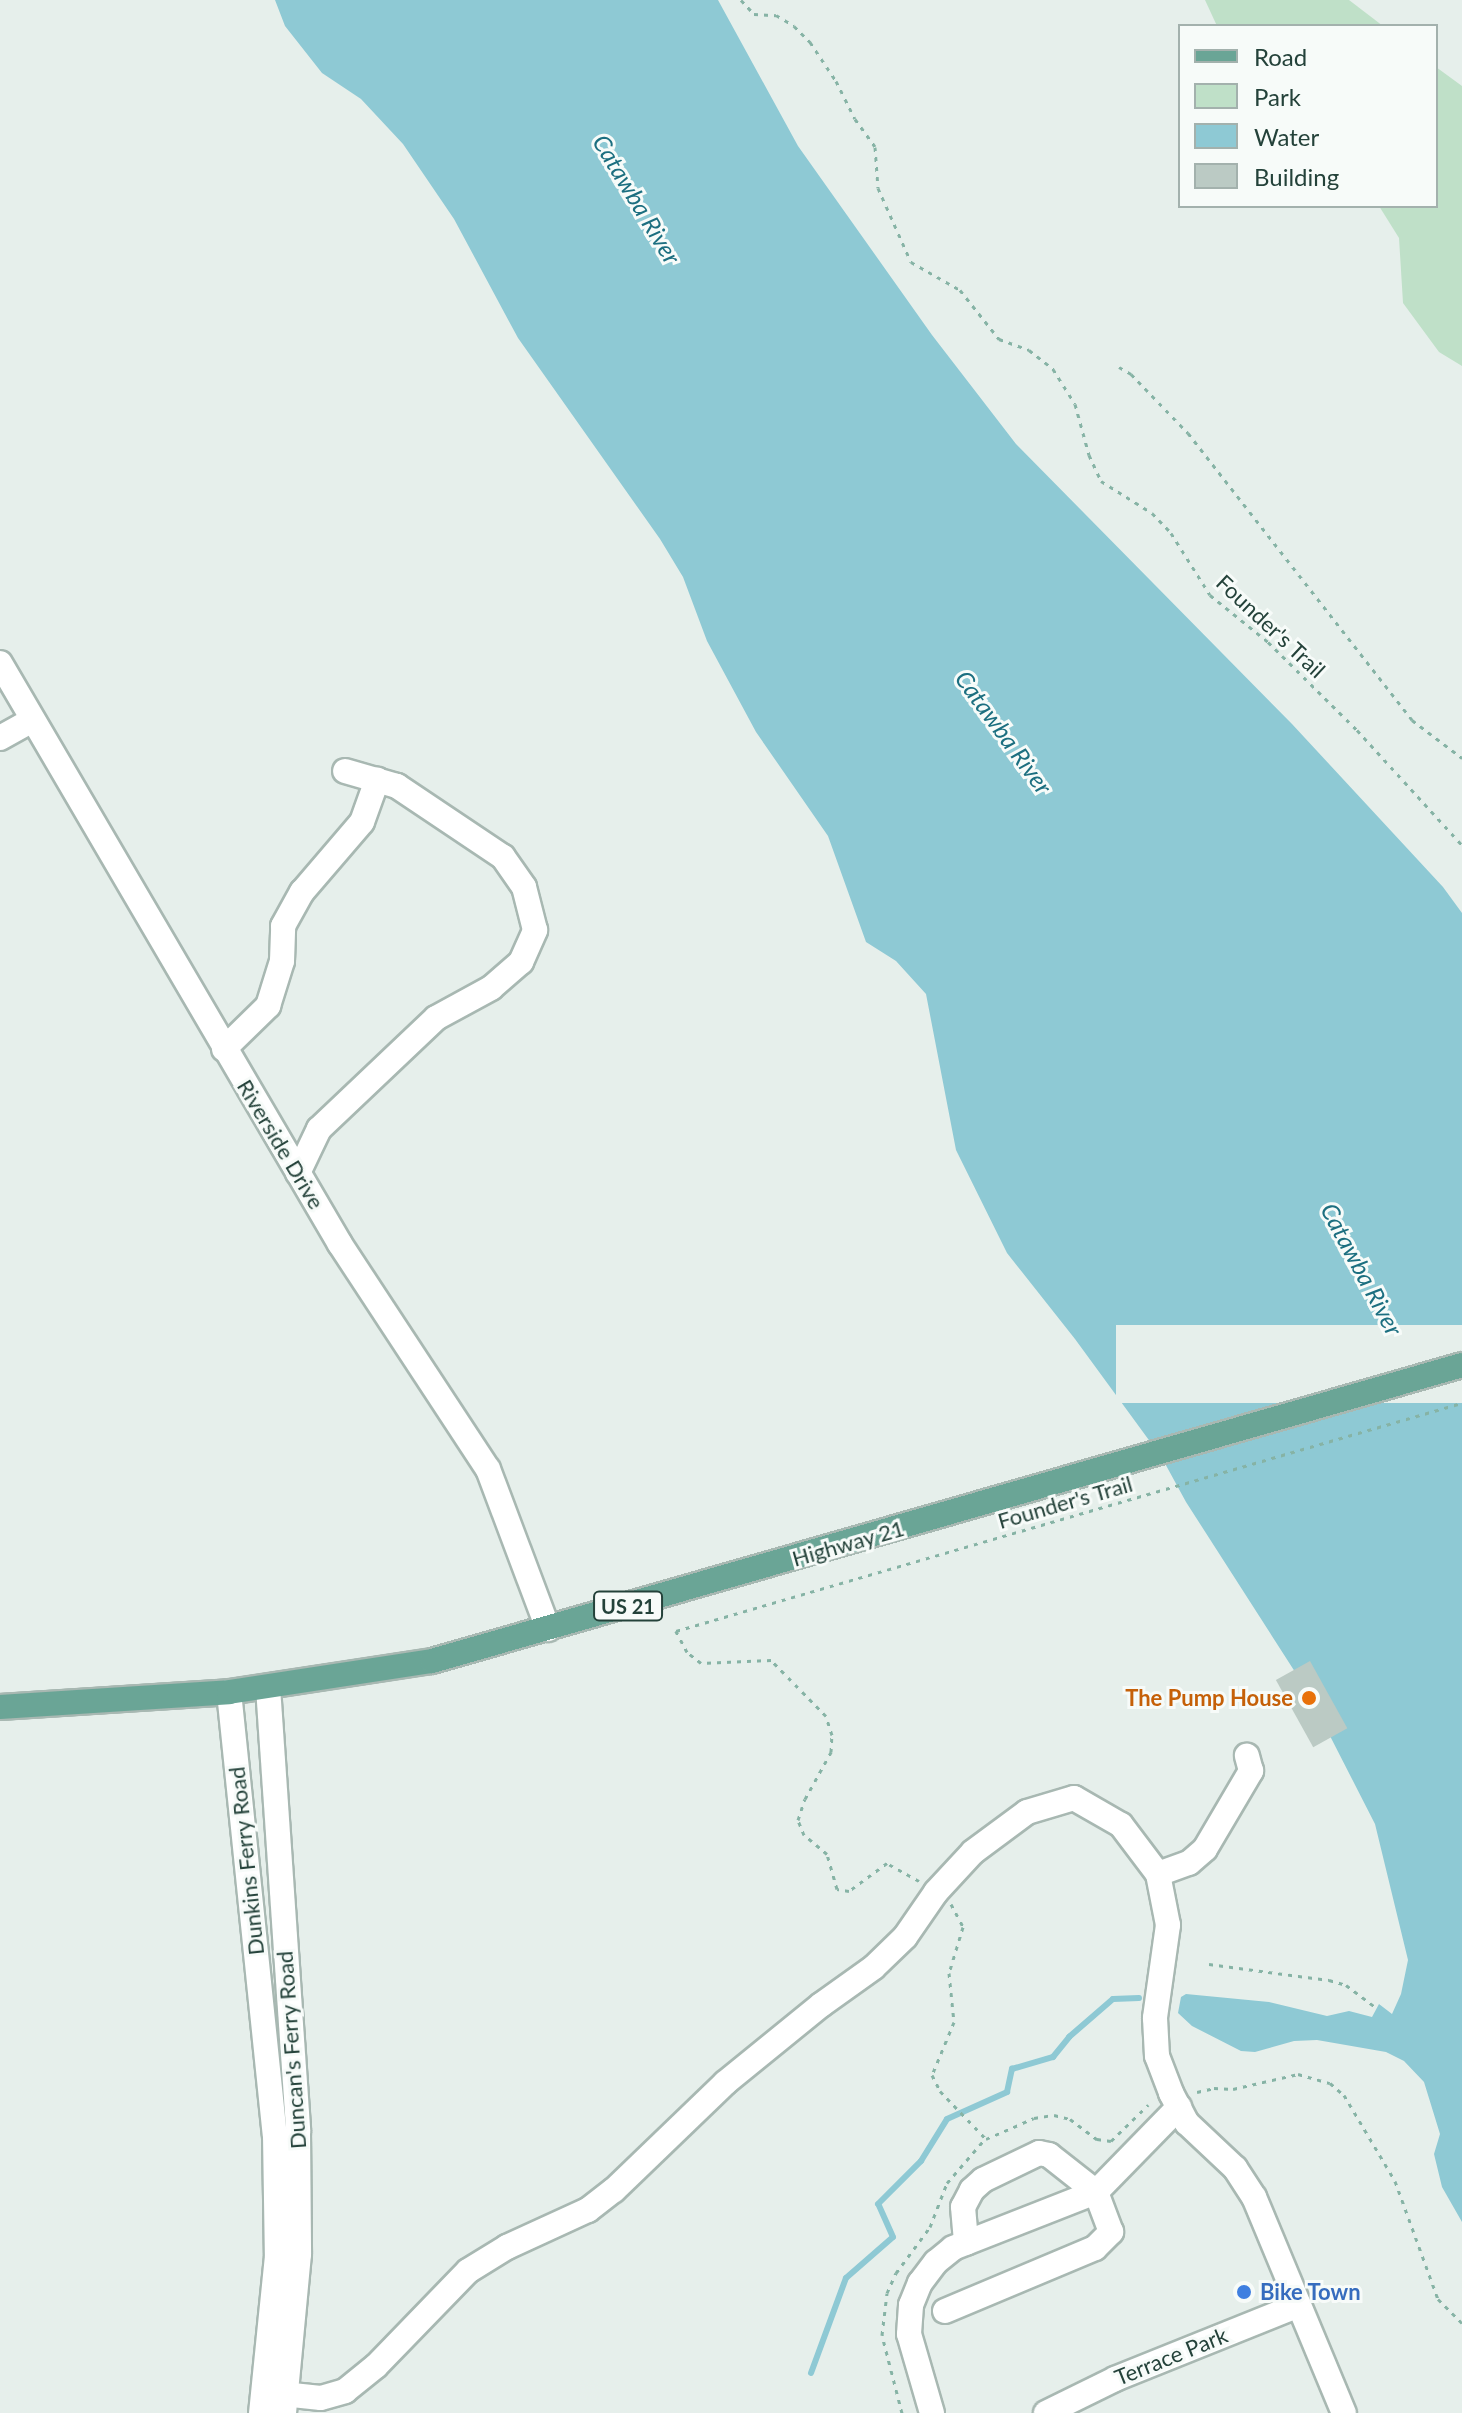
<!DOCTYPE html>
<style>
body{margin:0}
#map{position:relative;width:1462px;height:2413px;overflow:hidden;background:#e6efeb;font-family:Lato,sans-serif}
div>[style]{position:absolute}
.green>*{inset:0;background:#bfe0c8}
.water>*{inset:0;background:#8ec9d4}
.pier>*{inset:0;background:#e6efeb;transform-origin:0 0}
.stream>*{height:6px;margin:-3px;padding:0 3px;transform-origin:3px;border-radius:3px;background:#8ec9d4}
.building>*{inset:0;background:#bbcac4;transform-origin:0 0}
.path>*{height:3px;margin-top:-1.5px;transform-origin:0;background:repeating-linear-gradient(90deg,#86b3a5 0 4px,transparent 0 10px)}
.roads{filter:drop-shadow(2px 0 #a8b8b2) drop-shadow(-2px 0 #a8b8b2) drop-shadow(0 2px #a8b8b2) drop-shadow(0 -2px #a8b8b2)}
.minor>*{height:24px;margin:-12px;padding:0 12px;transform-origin:12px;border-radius:12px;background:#fff}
.major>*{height:24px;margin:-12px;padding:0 12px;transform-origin:12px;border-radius:12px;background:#6aa596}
.dots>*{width:22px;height:22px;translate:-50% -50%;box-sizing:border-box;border:4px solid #f7fbf9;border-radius:50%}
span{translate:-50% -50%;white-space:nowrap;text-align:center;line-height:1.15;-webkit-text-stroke:6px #f7fbf9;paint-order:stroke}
.shield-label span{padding:2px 6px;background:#f7fbf9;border:2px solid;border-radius:6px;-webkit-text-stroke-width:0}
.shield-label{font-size:20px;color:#24423a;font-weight:700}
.street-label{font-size:22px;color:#24423a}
.food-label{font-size:22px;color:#c56008;font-weight:700}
.right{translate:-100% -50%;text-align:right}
.shop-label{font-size:22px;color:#366cbe;font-weight:700}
.left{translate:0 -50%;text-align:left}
.water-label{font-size:24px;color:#1c6f80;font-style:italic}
.legend{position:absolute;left:1178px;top:24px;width:260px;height:184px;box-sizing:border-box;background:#f7fbf9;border:2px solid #a3b1ad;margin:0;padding:10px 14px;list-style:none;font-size:24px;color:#24423a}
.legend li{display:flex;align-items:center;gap:16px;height:40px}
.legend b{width:40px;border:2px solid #a3b1ad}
</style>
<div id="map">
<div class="green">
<i style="clip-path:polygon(1205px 0,1349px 0,1383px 26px,1217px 26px)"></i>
<i style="clip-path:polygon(1436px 67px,1462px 86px,1462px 366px,1439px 352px,1403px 303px,1399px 238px,1379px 206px,1436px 206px)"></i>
</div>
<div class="water">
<i style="clip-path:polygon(275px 0,718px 0,798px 146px,932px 335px,1016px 444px,1292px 724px,1443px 887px,1462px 913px,1462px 2222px,1442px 2187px,1434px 2154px,1440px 2134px,1424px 2082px,1404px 2061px,1386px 2052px,1317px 2040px,1294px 2041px,1255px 2052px,1241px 2051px,1192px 2026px,1178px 2013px,1181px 1997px,1186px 1994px,1269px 2002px,1327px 2016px,1349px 2011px,1372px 2017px,1379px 2004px,1392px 2014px,1401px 1994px,1408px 1960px,1375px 1824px,1306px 1689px,1186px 1502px,1162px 1458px,1075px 1339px,1007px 1253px,956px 1150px,926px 994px,896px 961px,866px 942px,828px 836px,756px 732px,707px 641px,683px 577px,660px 539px,518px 338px,454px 219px,403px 144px,361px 99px,322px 73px,285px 26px)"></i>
</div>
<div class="pier">
<i style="left:1462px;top:1325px;width:78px;height:346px;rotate:90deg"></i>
</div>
<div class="stream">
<i style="left:811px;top:2373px;width:101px;rotate:-69.8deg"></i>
<i style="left:846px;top:2278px;width:62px;rotate:-41.1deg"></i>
<i style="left:893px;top:2237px;width:36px;rotate:-114deg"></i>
<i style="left:878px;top:2204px;width:61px;rotate:-45deg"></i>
<i style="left:921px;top:2161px;width:49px;rotate:-58.2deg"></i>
<i style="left:947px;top:2119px;width:66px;rotate:-24.2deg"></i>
<i style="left:1007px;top:2092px;width:24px;rotate:-78deg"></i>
<i style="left:1012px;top:2069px;width:43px;rotate:-16.3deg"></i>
<i style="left:1053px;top:2057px;width:26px;rotate:-51deg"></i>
<i style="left:1069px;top:2037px;width:58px;rotate:-40.8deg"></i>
<i style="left:1113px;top:1999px;width:26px;rotate:-2deg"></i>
</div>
<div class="building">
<i style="left:1310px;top:1661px;width:77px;height:39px;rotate:61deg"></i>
</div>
<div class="path">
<i style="left:741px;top:0;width:19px;rotate:47deg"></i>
<i style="left:754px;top:14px;width:22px;rotate:3deg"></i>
<i style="left:776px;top:15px;width:21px;rotate:31deg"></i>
<i style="left:794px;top:26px;width:23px;rotate:45deg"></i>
<i style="left:810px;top:42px;width:47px;rotate:56.3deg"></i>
<i style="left:836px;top:81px;width:42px;rotate:63.4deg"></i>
<i style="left:855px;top:119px;width:34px;rotate:54deg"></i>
<i style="left:875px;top:147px;width:41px;rotate:85.8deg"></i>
<i style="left:878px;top:188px;width:81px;rotate:66deg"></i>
<i style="left:911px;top:262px;width:56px;rotate:29.7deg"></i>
<i style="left:960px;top:290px;width:63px;rotate:51.5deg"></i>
<i style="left:999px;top:339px;width:32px;rotate:20deg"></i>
<i style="left:1029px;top:350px;width:31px;rotate:38deg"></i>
<i style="left:1053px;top:369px;width:41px;rotate:57.8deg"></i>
<i style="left:1075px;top:404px;width:53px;rotate:74.6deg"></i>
<i style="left:1089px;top:455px;width:29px;rotate:65deg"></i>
<i style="left:1101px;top:481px;width:60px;rotate:32.1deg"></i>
<i style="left:1152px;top:513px;width:28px;rotate:46deg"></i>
<i style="left:1171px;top:533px;width:73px;rotate:57.8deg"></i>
<i style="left:1210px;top:595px;width:75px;rotate:39deg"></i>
<i style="left:1268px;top:642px;width:125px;rotate:44.7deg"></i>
<i style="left:1357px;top:730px;width:156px;rotate:47.6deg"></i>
<i style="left:1119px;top:367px;width:14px;rotate:30deg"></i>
<i style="left:1131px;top:374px;width:82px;rotate:46deg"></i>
<i style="left:1188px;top:433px;width:364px;rotate:52deg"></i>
<i style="left:1412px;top:720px;width:63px;rotate:37.2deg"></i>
<i style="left:919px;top:1881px;width:37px;rotate:-151deg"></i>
<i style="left:887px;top:1863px;width:47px;rotate:143.6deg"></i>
<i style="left:849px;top:1891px;width:12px;rotate:-171deg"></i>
<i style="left:837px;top:1889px;width:36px;rotate:-106deg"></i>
<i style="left:827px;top:1854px;width:30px;rotate:-140deg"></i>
<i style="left:804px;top:1835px;width:16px;rotate:-112deg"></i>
<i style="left:798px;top:1820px;width:22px;rotate:-72deg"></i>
<i style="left:805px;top:1799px;width:54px;rotate:-61deg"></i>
<i style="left:831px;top:1752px;width:17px;rotate:-87deg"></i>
<i style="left:832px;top:1735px;width:20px;rotate:-108deg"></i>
<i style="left:826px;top:1716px;width:78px;rotate:-134.5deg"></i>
<i style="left:771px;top:1660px;width:70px;rotate:177.5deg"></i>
<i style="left:701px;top:1663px;width:18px;rotate:-142deg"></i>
<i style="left:687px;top:1652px;width:24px;rotate:-118deg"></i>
<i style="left:676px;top:1631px;width:818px;rotate:-16.18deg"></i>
<i style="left:951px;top:1904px;width:26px;rotate:62deg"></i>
<i style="left:963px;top:1927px;width:48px;rotate:106.9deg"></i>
<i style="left:949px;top:1973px;width:49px;rotate:84.2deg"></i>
<i style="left:954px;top:2022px;width:57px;rotate:112.5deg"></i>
<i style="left:932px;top:2075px;width:18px;rotate:63deg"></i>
<i style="left:940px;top:2091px;width:66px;rotate:46.2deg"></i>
<i style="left:986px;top:2139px;width:52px;rotate:-23.6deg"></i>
<i style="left:1034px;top:2118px;width:20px;rotate:-9deg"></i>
<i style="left:1054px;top:2115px;width:16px;rotate:14deg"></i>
<i style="left:1070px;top:2119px;width:34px;rotate:37deg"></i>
<i style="left:1097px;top:2139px;width:14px;rotate:8deg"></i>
<i style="left:1111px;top:2141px;width:52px;rotate:-44.2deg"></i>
<i style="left:1209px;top:1964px;width:121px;rotate:7.6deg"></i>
<i style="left:1329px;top:1980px;width:18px;rotate:16deg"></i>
<i style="left:1346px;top:1985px;width:38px;rotate:37deg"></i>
<i style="left:1197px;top:2092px;width:17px;rotate:-13deg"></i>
<i style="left:1214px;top:2088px;width:19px;rotate:3deg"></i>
<i style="left:1233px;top:2089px;width:67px;rotate:-13deg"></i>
<i style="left:1298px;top:2074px;width:33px;rotate:16deg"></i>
<i style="left:1330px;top:2083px;width:18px;rotate:41deg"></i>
<i style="left:1344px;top:2095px;width:100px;rotate:59.3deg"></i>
<i style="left:1395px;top:2181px;width:126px;rotate:70deg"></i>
<i style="left:1438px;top:2299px;width:34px;rotate:45deg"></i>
<i style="left:902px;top:2413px;width:81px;rotate:-104.4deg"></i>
<i style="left:882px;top:2335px;width:42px;rotate:-83.2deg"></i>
<i style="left:887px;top:2293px;width:22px;rotate:-66deg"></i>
<i style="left:896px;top:2273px;width:57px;rotate:-53.5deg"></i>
<i style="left:930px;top:2227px;width:47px;rotate:-68.9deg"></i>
<i style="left:947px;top:2183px;width:58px;rotate:-49.2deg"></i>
</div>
<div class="roads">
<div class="minor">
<i style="left:0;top:663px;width:673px;rotate:59.66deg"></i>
<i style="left:340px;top:1244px;width:269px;rotate:56.7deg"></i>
<i style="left:488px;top:1469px;width:171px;rotate:69.4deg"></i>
<i style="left:0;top:738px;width:37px;rotate:-29deg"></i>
<i style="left:224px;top:1049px;width:62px;rotate:-44.3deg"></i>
<i style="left:268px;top:1006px;width:47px;rotate:-72.7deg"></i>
<i style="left:282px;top:961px;width:35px;rotate:-88deg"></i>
<i style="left:283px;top:926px;width:39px;rotate:-61deg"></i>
<i style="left:302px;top:892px;width:92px;rotate:-49.4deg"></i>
<i style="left:362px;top:822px;width:45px;rotate:-70.3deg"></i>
<i style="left:298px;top:1173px;width:49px;rotate:-64.5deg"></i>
<i style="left:319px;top:1129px;width:161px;rotate:-43.5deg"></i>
<i style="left:436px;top:1018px;width:63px;rotate:-28.6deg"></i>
<i style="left:491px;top:988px;width:40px;rotate:-41deg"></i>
<i style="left:521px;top:962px;width:35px;rotate:-66deg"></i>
<i style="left:535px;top:930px;width:44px;rotate:-104.3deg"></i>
<i style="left:524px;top:887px;width:37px;rotate:-125deg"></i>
<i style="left:503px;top:857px;width:128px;rotate:-146.2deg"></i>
<i style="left:397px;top:786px;width:54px;rotate:-163.9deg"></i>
<i style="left:268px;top:1687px;width:445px;rotate:86.1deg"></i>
<i style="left:298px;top:2131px;width:123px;rotate:89.5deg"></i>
<i style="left:299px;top:2254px;width:160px;rotate:95.4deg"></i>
<i style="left:229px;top:1692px;width:445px;rotate:84.1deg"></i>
<i style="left:275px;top:2135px;width:121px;rotate:89.1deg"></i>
<i style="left:277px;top:2256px;width:158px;rotate:95.8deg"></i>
<i style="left:1158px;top:1874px;width:33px;rotate:-20deg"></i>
<i style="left:1189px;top:1863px;width:21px;rotate:-41deg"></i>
<i style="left:1205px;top:1849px;width:91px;rotate:-59.5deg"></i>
<i style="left:1251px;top:1771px;width:16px;rotate:-105deg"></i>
<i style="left:945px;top:2311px;width:163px;rotate:-22.8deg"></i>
<i style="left:1095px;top:2248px;width:23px;rotate:-45deg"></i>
<i style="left:1111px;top:2232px;width:43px;rotate:-110.6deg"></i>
<i style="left:1096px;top:2192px;width:60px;rotate:-141.8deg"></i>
<i style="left:1049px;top:2155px;width:10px;rotate:-169deg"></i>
<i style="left:1039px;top:2153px;width:62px;rotate:154.3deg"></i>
<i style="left:983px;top:2180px;width:15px;rotate:138deg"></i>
<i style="left:972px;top:2190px;width:19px;rotate:118deg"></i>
<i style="left:963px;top:2207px;width:36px;rotate:85deg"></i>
<i style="left:264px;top:2392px;width:57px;rotate:6deg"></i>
<i style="left:321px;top:2398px;width:25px;rotate:-16deg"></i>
<i style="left:345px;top:2391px;width:40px;rotate:-39deg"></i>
<i style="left:376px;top:2366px;width:132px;rotate:-45.9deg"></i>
<i style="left:468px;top:2271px;width:46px;rotate:-31.6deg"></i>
<i style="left:507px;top:2247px;width:89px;rotate:-24.6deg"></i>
<i style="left:588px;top:2210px;width:33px;rotate:-38deg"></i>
<i style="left:614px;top:2190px;width:154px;rotate:-43.9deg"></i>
<i style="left:725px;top:2083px;width:124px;rotate:-39.1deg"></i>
<i style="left:821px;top:2005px;width:65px;rotate:-35.6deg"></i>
<i style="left:874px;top:1967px;width:43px;rotate:-44.1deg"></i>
<i style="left:905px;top:1937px;width:55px;rotate:-55.4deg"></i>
<i style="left:936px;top:1892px;width:54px;rotate:-47.2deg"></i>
<i style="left:973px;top:1852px;width:67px;rotate:-36.5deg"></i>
<i style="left:1027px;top:1812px;width:49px;rotate:-16.6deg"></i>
<i style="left:1074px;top:1798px;width:54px;rotate:29.9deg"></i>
<i style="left:1121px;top:1825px;width:61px;rotate:52.9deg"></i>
<i style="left:1158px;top:1874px;width:52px;rotate:78.9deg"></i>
<i style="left:1168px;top:1925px;width:94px;rotate:98deg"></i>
<i style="left:1155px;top:2018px;width:38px;rotate:87deg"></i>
<i style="left:1157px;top:2056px;width:40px;rotate:69deg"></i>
<i style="left:1171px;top:2093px;width:34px;rotate:62deg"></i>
<i style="left:1187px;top:2123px;width:66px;rotate:43.2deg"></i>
<i style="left:1235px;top:2168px;width:35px;rotate:57deg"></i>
<i style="left:1254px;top:2197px;width:234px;rotate:67.4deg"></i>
<i style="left:932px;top:2413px;width:82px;rotate:-106.2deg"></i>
<i style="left:909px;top:2334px;width:29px;rotate:-86deg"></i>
<i style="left:911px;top:2305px;width:24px;rotate:-68deg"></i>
<i style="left:920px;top:2283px;width:26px;rotate:-53deg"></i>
<i style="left:936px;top:2262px;width:22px;rotate:-39deg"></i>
<i style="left:953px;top:2248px;width:154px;rotate:-21.4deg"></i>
<i style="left:1096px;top:2192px;width:119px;rotate:-45.7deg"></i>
<i style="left:1046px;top:2413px;width:77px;rotate:-26.2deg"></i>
<i style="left:1115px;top:2379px;width:198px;rotate:-21.9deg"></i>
</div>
<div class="major">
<i style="left:0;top:1707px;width:229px;rotate:-3.7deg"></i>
<i style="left:229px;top:1692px;width:205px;rotate:-8.7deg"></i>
<i style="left:432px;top:1661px;width:1072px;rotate:-16.03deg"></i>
</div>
</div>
<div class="dots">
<i style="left:1309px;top:1698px;background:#e8710a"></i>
<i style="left:1244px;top:2292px;background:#3f7fe0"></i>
</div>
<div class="shield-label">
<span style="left:628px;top:1606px">US 21</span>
</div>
<div class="street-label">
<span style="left:1271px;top:626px;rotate:43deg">Founder's Trail</span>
<span style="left:281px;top:1144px;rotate:59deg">Riverside Drive</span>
<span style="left:1065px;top:1502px;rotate:-16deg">Founder's Trail</span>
<span style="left:848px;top:1543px;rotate:-16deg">Highway 21</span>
<span style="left:246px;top:1861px;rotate:-96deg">Dunkins Ferry Road</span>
<span style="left:291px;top:2050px;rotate:-94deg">Duncan's Ferry Road</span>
<span style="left:1171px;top:2356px;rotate:-22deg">Terrace Park</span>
</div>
<div class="food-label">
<span class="right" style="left:1293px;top:1698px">The Pump House</span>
</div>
<div class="shop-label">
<span class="left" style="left:1260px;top:2292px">Bike Town</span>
</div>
<div class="water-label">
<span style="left:637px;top:199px;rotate:59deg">Catawba River</span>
<span style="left:1004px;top:732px;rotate:54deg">Catawba River</span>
<span style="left:1362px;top:1269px;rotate:62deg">Catawba River</span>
</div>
<ul class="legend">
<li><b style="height:10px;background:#6aa596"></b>Road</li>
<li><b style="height:22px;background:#bfe0c8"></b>Park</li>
<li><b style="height:22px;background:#8ec9d4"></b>Water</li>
<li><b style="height:22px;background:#bbcac4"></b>Building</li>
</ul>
</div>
